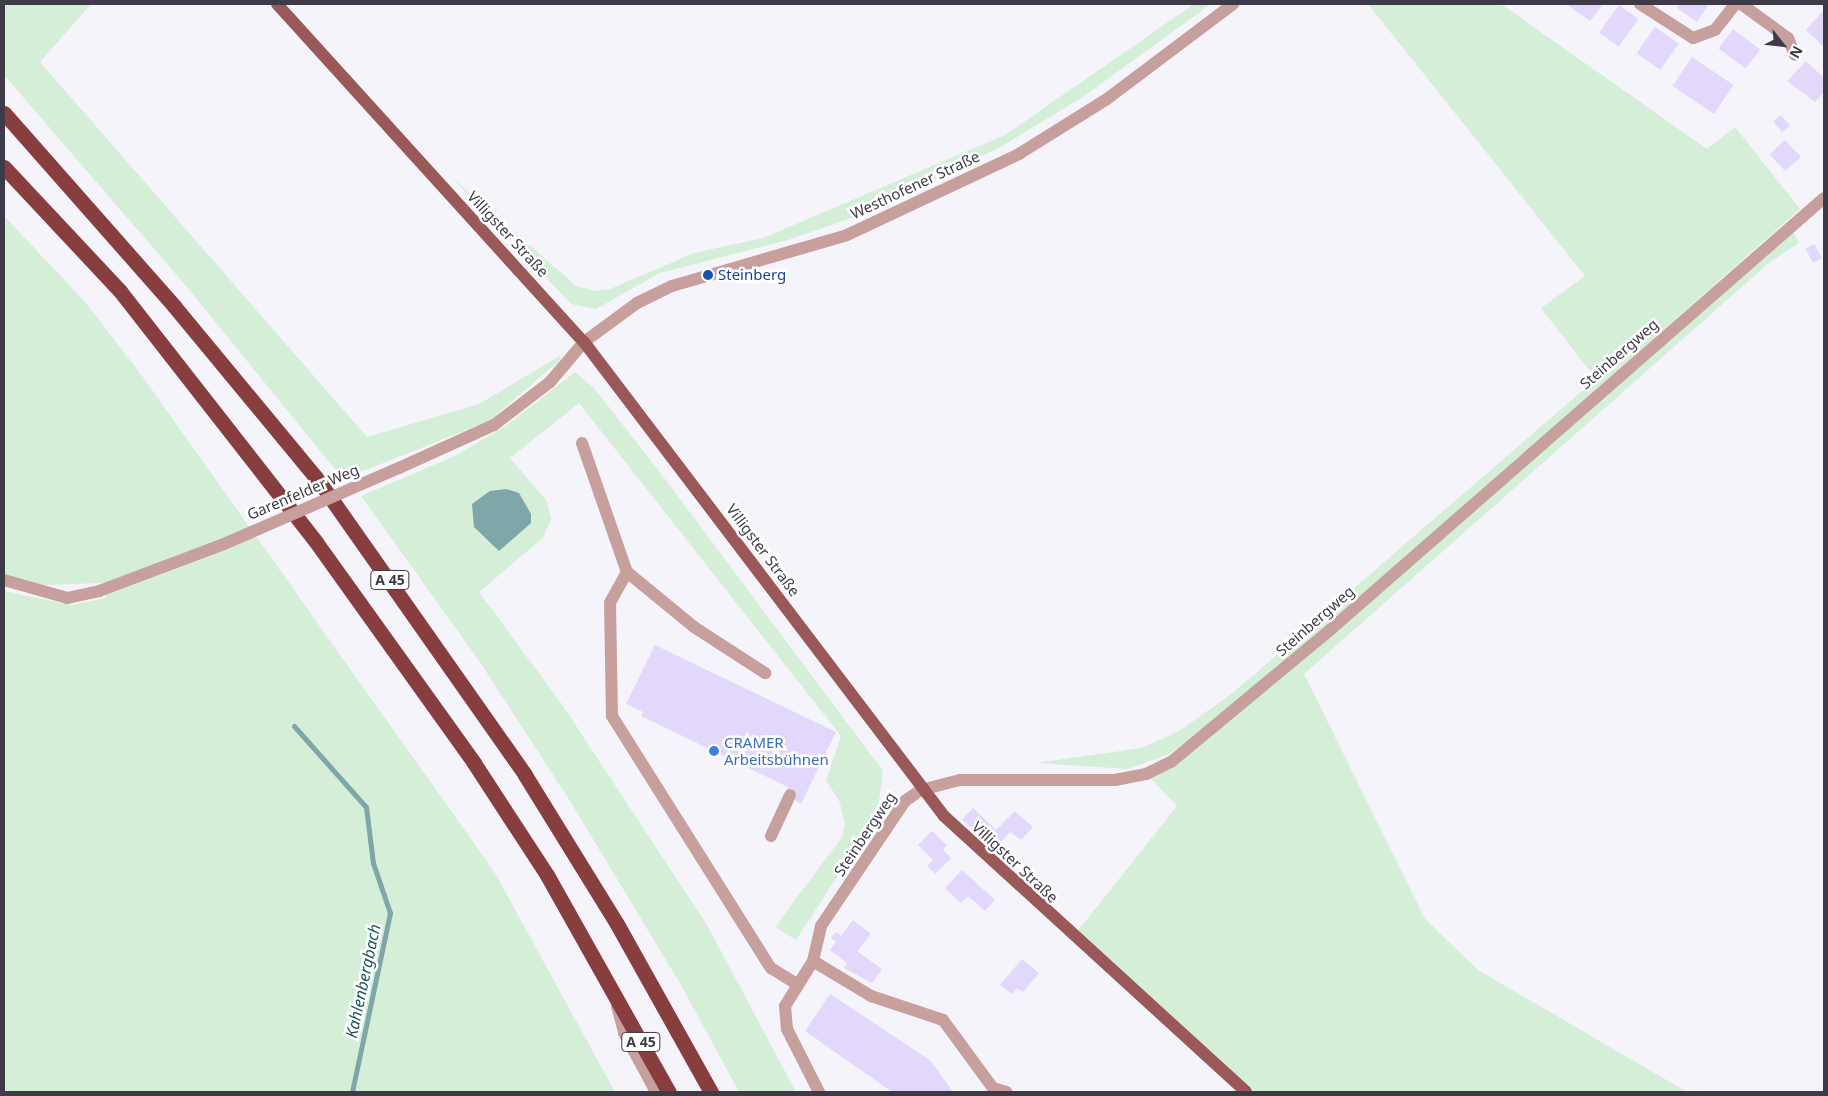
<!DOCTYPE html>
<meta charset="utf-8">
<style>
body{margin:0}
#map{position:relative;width:1828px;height:1096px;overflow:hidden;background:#f5f4fb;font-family:"Noto Sans",sans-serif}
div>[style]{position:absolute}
.green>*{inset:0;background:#d4eed8}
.water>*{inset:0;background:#7fa6a8}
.stream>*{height:5px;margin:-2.5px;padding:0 2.5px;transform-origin:2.5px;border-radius:2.5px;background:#7fa6a8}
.building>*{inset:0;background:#e1d8fc;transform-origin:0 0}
.minor>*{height:12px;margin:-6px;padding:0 6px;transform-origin:6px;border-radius:6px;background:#c7a09e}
.major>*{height:12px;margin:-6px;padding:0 6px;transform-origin:6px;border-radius:6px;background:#9a5858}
.highway>*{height:15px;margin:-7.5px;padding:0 7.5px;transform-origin:7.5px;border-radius:7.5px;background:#883d3f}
.minor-bridge>*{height:12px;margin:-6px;padding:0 6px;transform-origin:6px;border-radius:6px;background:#c7a09e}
.dots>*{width:14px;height:14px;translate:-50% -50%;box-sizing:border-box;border:2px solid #fff;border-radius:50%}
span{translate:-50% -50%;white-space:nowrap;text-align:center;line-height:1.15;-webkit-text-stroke:5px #fff;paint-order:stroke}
.shield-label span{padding:1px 4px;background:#fff;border:1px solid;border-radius:4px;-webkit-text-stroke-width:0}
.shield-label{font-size:14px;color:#3e3a48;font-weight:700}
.street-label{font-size:15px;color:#3e3a48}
.transit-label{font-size:15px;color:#164399}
.left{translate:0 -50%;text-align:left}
.shop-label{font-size:15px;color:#366cbe}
.water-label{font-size:16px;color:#1b5457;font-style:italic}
.frame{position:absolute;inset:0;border:5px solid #3e3a48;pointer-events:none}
.north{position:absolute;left:1758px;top:20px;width:50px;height:50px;-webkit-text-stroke:4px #fff;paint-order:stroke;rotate:119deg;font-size:14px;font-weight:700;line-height:20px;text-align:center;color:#3e3a48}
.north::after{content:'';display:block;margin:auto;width:18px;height:22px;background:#3e3a48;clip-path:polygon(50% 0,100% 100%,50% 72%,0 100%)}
</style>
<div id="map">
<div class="green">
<i style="clip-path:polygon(4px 4px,91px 4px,40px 62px,367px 437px,479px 404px,560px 356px,561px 359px,489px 421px,343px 479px,187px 287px,4px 75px)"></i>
<i style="clip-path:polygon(1194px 4px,1211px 4px,1087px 94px,1001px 147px,854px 217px,788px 240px,660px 273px,596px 309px,571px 304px,451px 177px,575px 285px,593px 291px,610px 289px,694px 253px,763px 238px,1005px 135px)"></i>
<i style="clip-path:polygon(1368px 4px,1501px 4px,1707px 149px,1735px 127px,1800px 209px,1346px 610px,1193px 738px,1169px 754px,1128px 769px,1036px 763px,1142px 748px,1179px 731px,1234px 692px,1596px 379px,1541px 308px,1585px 276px)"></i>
<i style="clip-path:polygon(4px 216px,86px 303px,143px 377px,495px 873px,615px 1092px,4px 1092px,4px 591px,71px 605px,106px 598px,103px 583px,43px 585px,4px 574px)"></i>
<i style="clip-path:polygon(1792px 230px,1799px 243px,1770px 262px,1304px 674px,1425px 919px,1478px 970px,1687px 1092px,1254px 1092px,1073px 937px,1177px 806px,1146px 774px,1175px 765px)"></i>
<i style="clip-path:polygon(575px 372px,594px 388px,662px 475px,883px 771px,879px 801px,859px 843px,796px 940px,775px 927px,842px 837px,845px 823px,839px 800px,826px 781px,841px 736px,579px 403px,510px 458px,547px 501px,551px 519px,543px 538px,479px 592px,563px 706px,707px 925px,796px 1092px,739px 1092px,681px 985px,570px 801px,478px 659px,361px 496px,457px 455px,507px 425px)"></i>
</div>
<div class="water">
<i style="clip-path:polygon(506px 489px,519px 493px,531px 514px,531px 523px,499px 551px,474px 527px,472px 504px,490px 491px)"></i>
</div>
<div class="stream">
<i style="left:294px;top:726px;width:108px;rotate:48.4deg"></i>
<i style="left:366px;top:807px;width:56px;rotate:82.9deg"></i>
<i style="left:373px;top:863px;width:53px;rotate:71.2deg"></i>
<i style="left:390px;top:913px;width:183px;rotate:102deg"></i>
</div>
<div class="building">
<i style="clip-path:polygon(1566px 4px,1603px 4px,1590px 21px)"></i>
<i style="clip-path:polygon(1679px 4px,1709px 4px,1697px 22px,1677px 8px)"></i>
<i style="left:1619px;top:5px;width:24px;height:34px;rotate:36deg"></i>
<i style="clip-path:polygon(1824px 10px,1824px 47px,1806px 30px)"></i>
<i style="left:1655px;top:27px;width:29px;height:32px;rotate:35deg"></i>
<i style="left:1733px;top:29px;width:34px;height:24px;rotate:37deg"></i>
<i style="left:1692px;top:57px;width:50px;height:35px;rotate:34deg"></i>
<i style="clip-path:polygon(1806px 61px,1824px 78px,1824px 92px,1815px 102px,1787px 81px)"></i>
<i style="left:1781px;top:115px;width:14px;height:10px;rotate:51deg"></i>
<i style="left:1785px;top:140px;width:23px;height:21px;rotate:47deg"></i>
<i style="left:1814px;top:244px;width:16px;height:10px;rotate:60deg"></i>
<i style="clip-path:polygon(655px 645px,836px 732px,801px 804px,785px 793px,788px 787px,641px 716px,643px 712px,626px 704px)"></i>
<i style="clip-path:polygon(973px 808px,996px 830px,1015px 811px,1033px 827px,1021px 840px,1010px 832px,994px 849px,962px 819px)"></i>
<i style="clip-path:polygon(932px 831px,947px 845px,943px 850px,951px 858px,935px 874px,927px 866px,933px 860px,918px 845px)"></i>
<i style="clip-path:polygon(962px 870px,995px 900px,985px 911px,968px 896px,961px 903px,945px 888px)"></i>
<i style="clip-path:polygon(853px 920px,871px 934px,857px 951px,882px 969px,872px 983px,844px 968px,847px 963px,830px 950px,836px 942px,831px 938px,836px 932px,841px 936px)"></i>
<i style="clip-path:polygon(1022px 959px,1039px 973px,1023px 992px,1017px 988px,1012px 994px,1000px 985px)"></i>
<i style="clip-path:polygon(830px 994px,931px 1061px,953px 1092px,892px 1092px,805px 1031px)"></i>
</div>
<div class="minor">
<i style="left:1640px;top:4px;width:63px;rotate:32.7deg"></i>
<i style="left:1693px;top:38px;width:23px;rotate:-20deg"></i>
<i style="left:1715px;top:30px;width:33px;rotate:-52deg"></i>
<i style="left:1741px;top:4px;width:58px;rotate:35.9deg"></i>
<i style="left:1788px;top:38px;width:18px;rotate:68deg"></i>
<i style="left:582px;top:443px;width:137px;rotate:70.8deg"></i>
<i style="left:627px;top:572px;width:35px;rotate:119deg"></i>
<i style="left:610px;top:603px;width:113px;rotate:89deg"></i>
<i style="left:612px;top:716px;width:298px;rotate:57.8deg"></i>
<i style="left:771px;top:968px;width:32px;rotate:32deg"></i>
<i style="left:399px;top:468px;width:104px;rotate:-24.4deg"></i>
<i style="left:494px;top:425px;width:71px;rotate:-37.5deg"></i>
<i style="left:550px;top:382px;width:52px;rotate:-49.6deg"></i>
<i style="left:584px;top:342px;width:66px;rotate:-36.3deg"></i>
<i style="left:637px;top:303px;width:39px;rotate:-26deg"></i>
<i style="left:672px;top:286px;width:182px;rotate:-16.2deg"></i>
<i style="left:847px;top:235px;width:190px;rotate:-25.2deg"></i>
<i style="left:1019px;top:154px;width:104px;rotate:-32deg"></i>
<i style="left:1107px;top:99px;width:158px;rotate:-37deg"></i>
<i style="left:627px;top:572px;width:87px;rotate:39.4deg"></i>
<i style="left:694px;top:627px;width:85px;rotate:32.9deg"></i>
<i style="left:4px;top:580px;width:66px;rotate:15.9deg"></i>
<i style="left:67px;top:598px;width:33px;rotate:-12deg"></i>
<i style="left:99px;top:591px;width:134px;rotate:-20.6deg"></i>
<i style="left:771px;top:836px;width:45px;rotate:-65.1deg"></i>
<i style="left:813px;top:961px;width:68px;rotate:31.1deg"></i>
<i style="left:871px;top:996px;width:76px;rotate:18.4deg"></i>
<i style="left:943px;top:1020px;width:84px;rotate:53.7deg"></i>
<i style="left:993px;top:1088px;width:14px;rotate:17deg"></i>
<i style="left:617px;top:1006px;width:28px;rotate:75deg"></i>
<i style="left:624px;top:1033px;width:67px;rotate:61.5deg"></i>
<i style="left:819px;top:1092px;width:71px;rotate:-116.9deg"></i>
<i style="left:787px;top:1029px;width:23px;rotate:-95deg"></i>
<i style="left:785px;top:1006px;width:53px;rotate:-58.1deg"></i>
<i style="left:813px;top:961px;width:36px;rotate:-77deg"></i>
<i style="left:821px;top:926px;width:151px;rotate:-56.1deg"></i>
<i style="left:905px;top:801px;width:19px;rotate:-35deg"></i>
<i style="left:921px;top:790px;width:40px;rotate:-14.4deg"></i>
<i style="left:960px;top:780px;width:155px"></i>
<i style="left:1115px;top:780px;width:32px;rotate:-11deg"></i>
<i style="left:1146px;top:774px;width:28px;rotate:-26deg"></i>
<i style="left:1171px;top:762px;width:207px;rotate:-39.7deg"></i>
<i style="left:1330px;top:630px;width:656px;rotate:-41.17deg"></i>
</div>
<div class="major">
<i style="left:277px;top:4px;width:457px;rotate:47.8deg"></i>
<i style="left:584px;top:342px;width:595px;rotate:52.78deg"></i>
<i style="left:944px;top:816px;width:409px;rotate:42.4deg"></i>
</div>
<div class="highway">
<i style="left:4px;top:113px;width:257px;rotate:48.6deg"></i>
<i style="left:174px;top:306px;width:226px;rotate:50.4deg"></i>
<i style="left:318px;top:480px;width:360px;rotate:54.9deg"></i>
<i style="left:525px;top:775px;width:175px;rotate:58.3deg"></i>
<i style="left:617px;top:924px;width:193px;rotate:60.8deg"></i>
<i style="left:4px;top:167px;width:170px;rotate:46.9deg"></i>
<i style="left:120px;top:291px;width:318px;rotate:52deg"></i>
<i style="left:316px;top:542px;width:272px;rotate:54.4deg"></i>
<i style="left:474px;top:763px;width:134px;rotate:56.9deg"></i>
<i style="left:547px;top:875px;width:249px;rotate:60.7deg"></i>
</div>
<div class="minor-bridge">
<i style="left:224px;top:544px;width:191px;rotate:-23.5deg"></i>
</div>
<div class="dots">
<i style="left:708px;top:275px;background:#1a4fb4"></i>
<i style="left:714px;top:751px;background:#3f7fe0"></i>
</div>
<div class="shield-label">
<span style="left:390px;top:580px">A 45</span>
<span style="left:641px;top:1042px">A 45</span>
</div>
<div class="street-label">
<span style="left:915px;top:185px;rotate:-25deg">Westhofener Straße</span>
<span style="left:508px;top:234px;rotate:47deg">Villigster Straße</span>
<span style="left:1619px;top:354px;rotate:-41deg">Steinbergweg</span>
<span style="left:303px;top:492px;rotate:-23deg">Garenfelder Weg</span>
<span style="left:763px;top:550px;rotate:53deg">Villigster Straße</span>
<span style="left:1315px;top:621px;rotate:-41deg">Steinbergweg</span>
<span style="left:865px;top:834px;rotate:-56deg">Steinbergweg</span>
<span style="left:1015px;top:862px;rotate:43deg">Villigster Straße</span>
</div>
<div class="transit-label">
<span class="left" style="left:718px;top:275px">Steinberg</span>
</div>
<div class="shop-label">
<span class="left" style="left:724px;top:751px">CRAMER<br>Arbeitsbühnen</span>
</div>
<div class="water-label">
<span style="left:363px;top:981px;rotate:-78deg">Kahlenbergbach</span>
</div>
<div class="frame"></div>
<div class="north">N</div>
</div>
